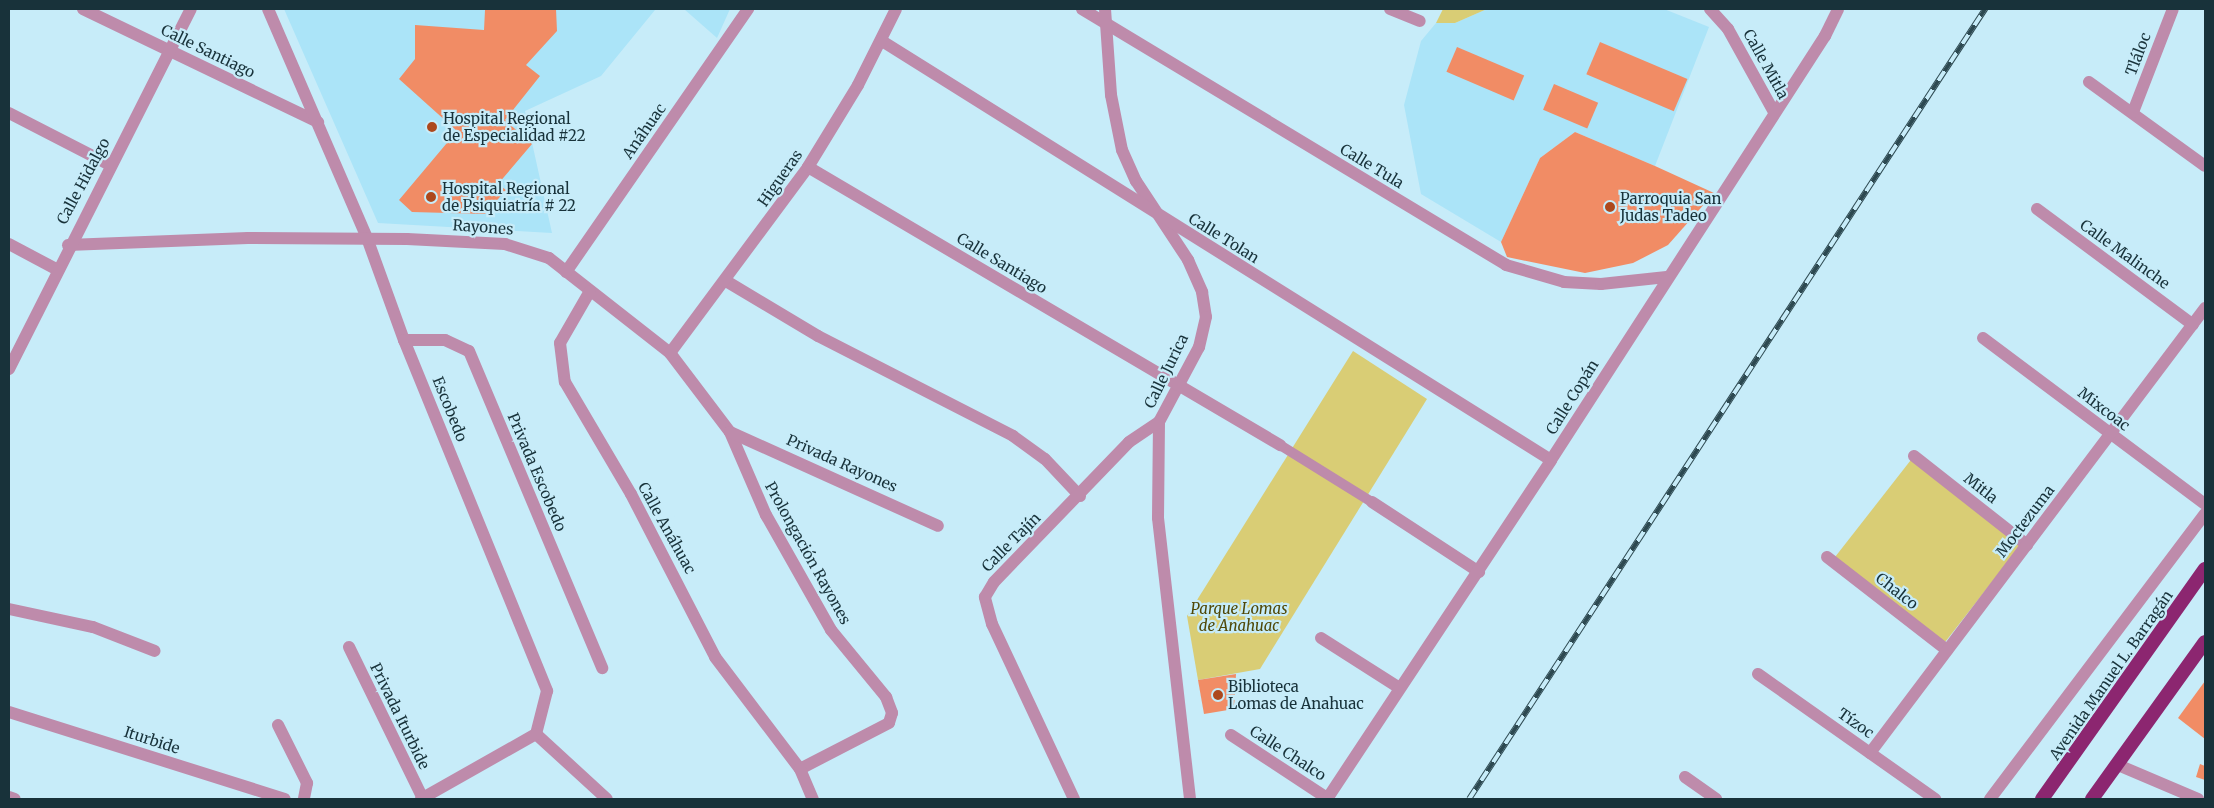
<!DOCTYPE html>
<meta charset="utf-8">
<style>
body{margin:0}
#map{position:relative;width:2214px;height:808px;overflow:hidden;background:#c7ecf9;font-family:Merriweather,serif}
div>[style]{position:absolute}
.built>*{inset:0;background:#abe4f8}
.green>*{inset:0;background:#d9cd75;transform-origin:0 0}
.building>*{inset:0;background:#f18c65;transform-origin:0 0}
.pedestrian>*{height:10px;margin:-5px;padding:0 5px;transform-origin:5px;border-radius:5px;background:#be8bab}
.minor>*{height:12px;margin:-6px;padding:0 6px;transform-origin:6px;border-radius:6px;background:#be8bab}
.trunk>*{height:14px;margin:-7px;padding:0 7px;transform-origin:7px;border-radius:7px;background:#8c2670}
.rail>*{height:5.5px;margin-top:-2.75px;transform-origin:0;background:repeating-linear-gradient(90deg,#c7ecf9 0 11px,#2d4951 0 22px);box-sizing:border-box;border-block:1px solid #2d4951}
.dots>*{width:14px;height:14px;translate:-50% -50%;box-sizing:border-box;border:2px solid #c7ecf9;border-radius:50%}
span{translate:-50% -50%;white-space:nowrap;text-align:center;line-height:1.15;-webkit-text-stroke:4.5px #c7ecf9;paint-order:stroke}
.street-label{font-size:15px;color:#18323a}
.poi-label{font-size:15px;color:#18323a}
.left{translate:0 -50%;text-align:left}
.park-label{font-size:15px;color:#504807;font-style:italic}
.frame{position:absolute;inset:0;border:10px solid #18323a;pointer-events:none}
</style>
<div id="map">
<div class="built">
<i style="clip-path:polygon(284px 9px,650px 9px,655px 10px,601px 76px,525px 111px,552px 233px,378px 223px)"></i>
<i style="clip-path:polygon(684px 9px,730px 9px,717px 38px)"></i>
<i style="clip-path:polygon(1487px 9px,1664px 9px,1709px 27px,1655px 166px,1575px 132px,1540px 158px,1501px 242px,1421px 194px,1404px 105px,1421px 41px,1436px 23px,1455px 23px)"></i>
</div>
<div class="green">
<i style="clip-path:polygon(1443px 9px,1487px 9px,1455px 23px,1436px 23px)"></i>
<i style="clip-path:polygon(1353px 351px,1427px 399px,1260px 669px,1198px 680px,1187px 616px)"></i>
<i style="left:1914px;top:456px;width:139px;height:133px;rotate:38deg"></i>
</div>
<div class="building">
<i style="clip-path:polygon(556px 9px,557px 31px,526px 65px,540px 76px,505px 120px,532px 144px,498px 184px,506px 190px,485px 214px,412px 212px,399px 200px,457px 131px,399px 79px,415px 59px,415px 25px,484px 30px,485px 10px)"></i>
<i style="left:1600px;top:42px;width:95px;height:35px;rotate:23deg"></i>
<i style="left:1457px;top:47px;width:73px;height:27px;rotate:23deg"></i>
<i style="left:1554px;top:84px;width:48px;height:28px;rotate:23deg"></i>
<i style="clip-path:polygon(1575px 132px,1655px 166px,1714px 193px,1668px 245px,1633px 263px,1585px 273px,1507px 257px,1501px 242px,1540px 158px)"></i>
<i style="clip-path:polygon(1236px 674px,1234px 709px,1204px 714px,1198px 680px)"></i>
<i style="clip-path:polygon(2205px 681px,2205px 739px,2178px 718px)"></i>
<i style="clip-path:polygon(2200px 764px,2205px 766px,2205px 780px,2196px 777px)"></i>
</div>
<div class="pedestrian">
<i style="left:1280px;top:445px;width:108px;rotate:31.8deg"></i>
</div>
<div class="minor">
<i style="left:83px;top:9px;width:261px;rotate:25.7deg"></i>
<i style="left:268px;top:9px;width:249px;rotate:66.6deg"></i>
<i style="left:367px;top:238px;width:109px;rotate:70.1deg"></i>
<i style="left:404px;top:340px;width:379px;rotate:67.8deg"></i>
<i style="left:547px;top:691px;width:44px;rotate:104.3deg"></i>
<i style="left:1082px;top:9px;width:495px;rotate:31.1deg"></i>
<i style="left:1506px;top:265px;width:60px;rotate:16.3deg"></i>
<i style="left:1564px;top:282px;width:37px;rotate:3deg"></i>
<i style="left:1601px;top:284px;width:66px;rotate:-6.1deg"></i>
<i style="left:1105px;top:9px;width:86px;rotate:86deg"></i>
<i style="left:1111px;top:95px;width:56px;rotate:78.7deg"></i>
<i style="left:1122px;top:150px;width:34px;rotate:66deg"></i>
<i style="left:1136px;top:181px;width:95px;rotate:56.6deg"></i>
<i style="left:1188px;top:260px;width:35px;rotate:66deg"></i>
<i style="left:1202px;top:292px;width:25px;rotate:81deg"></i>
<i style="left:1206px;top:317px;width:31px;rotate:103deg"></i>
<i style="left:1199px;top:347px;width:85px;rotate:118.1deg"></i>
<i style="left:1159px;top:422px;width:96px;rotate:90.6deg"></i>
<i style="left:1158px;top:518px;width:283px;rotate:83.5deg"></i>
<i style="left:1390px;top:9px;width:32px;rotate:22deg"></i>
<i style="left:1710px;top:9px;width:27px;rotate:48deg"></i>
<i style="left:1728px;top:29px;width:95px;rotate:61deg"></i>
<i style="left:882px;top:41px;width:789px;rotate:32.06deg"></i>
<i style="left:2089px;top:82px;width:143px;rotate:35.9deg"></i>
<i style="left:2133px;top:112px;width:110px;rotate:-68.8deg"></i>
<i style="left:9px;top:113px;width:114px;rotate:27.2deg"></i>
<i style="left:808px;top:167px;width:548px;rotate:30.5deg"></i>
<i style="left:2037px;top:209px;width:194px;rotate:36.6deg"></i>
<i style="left:9px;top:244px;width:53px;rotate:28deg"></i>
<i style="left:68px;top:245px;width:180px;rotate:-2.2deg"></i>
<i style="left:248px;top:238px;width:159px;rotate:0.4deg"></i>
<i style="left:407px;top:239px;width:98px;rotate:2.9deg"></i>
<i style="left:505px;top:244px;width:46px;rotate:17.7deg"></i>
<i style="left:549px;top:258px;width:154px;rotate:38.1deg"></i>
<i style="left:670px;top:353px;width:99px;rotate:52.8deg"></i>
<i style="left:730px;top:432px;width:90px;rotate:66.6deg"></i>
<i style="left:766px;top:515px;width:132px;rotate:60.5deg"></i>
<i style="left:831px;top:630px;width:87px;rotate:50.6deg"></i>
<i style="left:886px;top:697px;width:17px;rotate:69deg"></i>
<i style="left:892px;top:713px;width:10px;rotate:107deg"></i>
<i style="left:889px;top:723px;width:100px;rotate:152.7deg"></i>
<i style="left:566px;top:272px;width:320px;rotate:-55.3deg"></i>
<i style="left:726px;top:281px;width:107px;rotate:30.9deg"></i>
<i style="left:818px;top:336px;width:219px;rotate:27.1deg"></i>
<i style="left:1013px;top:436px;width:39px;rotate:36deg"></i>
<i style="left:1045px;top:459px;width:51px;rotate:46.6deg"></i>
<i style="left:590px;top:291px;width:60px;rotate:120deg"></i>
<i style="left:560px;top:343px;width:39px;rotate:83deg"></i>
<i style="left:565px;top:382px;width:130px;rotate:59.5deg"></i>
<i style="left:631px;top:494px;width:183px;rotate:62.7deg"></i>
<i style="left:715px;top:657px;width:141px;rotate:52.8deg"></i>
<i style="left:800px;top:769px;width:33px;rotate:67deg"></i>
<i style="left:1983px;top:338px;width:277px;rotate:36.8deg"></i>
<i style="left:404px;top:340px;width:41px"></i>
<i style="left:445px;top:340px;width:26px;rotate:25deg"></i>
<i style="left:469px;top:351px;width:344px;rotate:67.2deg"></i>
<i style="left:670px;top:353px;width:232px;rotate:-53.4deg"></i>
<i style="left:808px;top:167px;width:96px;rotate:-58.6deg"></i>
<i style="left:858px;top:85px;width:85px;rotate:-63.4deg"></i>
<i style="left:9px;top:369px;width:403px;rotate:-63.2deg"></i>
<i style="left:730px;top:432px;width:228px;rotate:24.3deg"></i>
<i style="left:1914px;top:456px;width:144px;rotate:38.2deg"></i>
<i style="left:1372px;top:502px;width:128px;rotate:33.2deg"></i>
<i style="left:1827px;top:557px;width:152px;rotate:37.8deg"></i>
<i style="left:9px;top:609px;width:86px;rotate:12.1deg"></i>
<i style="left:93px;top:627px;width:66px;rotate:21.2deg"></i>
<i style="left:1321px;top:638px;width:91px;rotate:32.5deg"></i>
<i style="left:349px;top:647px;width:169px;rotate:64deg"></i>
<i style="left:1758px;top:674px;width:217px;rotate:35.2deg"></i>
<i style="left:9px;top:712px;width:289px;rotate:17.5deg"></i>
<i style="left:278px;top:725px;width:65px;rotate:63.4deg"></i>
<i style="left:307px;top:783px;width:16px;rotate:101deg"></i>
<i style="left:536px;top:734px;width:96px;rotate:42.5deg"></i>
<i style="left:1231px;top:735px;width:115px;rotate:33.3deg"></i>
<i style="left:1870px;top:753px;width:557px;rotate:-53.03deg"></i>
<i style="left:2118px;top:765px;width:87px;rotate:23deg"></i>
<i style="left:1685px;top:777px;width:38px;rotate:35deg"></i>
<i style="left:9px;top:797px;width:6px;rotate:18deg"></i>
<i style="left:421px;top:799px;width:132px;rotate:-29.5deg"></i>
<i style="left:1074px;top:799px;width:193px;rotate:-115.1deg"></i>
<i style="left:992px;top:624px;width:28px;rotate:-105deg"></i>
<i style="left:985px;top:597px;width:17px;rotate:-59deg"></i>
<i style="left:994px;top:582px;width:194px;rotate:-46deg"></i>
<i style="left:1129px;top:442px;width:36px;rotate:-34deg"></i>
<i style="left:1327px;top:799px;width:406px;rotate:-56.5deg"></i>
<i style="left:1551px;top:460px;width:505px;rotate:-57.13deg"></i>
<i style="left:1825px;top:36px;width:30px;rotate:-64deg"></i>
<i style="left:1990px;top:799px;width:357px;rotate:-53deg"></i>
</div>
<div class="trunk">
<i style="left:2042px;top:799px;width:282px;rotate:-54.7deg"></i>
<i style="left:2092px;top:799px;width:193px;rotate:-54.3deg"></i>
</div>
<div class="rail">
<i style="left:1469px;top:799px;width:944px;rotate:-56.85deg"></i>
</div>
<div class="dots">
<i style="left:432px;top:127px;background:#ad481c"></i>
<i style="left:431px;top:197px;background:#ad481c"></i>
<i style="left:1610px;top:207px;background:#ad481c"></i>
<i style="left:1218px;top:695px;background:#ad481c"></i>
</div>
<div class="street-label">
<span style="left:208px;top:51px;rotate:26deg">Calle Santiago</span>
<span style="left:2138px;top:54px;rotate:-69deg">Tláloc</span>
<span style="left:1766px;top:64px;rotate:61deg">Calle Mitla</span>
<span style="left:644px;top:131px;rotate:-55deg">Anáhuac</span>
<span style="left:1372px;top:166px;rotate:31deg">Calle Tula</span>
<span style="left:780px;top:178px;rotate:-55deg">Higueras</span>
<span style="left:83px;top:181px;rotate:-62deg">Calle Hidalgo</span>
<span style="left:483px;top:227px;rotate:4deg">Rayones</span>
<span style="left:1224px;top:238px;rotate:32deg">Calle Tolan</span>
<span style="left:2125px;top:254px;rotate:36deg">Calle Malinche</span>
<span style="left:1002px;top:263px;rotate:31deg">Calle Santiago</span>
<span style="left:1166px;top:371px;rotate:-64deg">Calle Jurica</span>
<span style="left:1572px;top:397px;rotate:-58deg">Calle Copán</span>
<span style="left:450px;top:409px;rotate:68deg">Escobedo</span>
<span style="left:2104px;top:409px;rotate:37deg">Mixcoac</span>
<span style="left:842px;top:463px;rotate:24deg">Privada Rayones</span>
<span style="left:537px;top:472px;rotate:67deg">Privada Escobedo</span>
<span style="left:1981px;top:488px;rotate:38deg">Mitla</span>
<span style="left:2025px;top:521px;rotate:-53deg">Moctezuma</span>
<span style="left:667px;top:528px;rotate:61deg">Calle Anáhuac</span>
<span style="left:1011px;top:542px;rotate:-45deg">Calle Tajín</span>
<span style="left:808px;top:553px;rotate:61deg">Prolongación Rayones</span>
<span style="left:1897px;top:591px;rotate:38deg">Chalco</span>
<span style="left:2111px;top:675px;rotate:-55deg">Avenida Manuel L. Barragán</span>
<span style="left:400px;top:716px;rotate:64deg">Privada Iturbide</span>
<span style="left:1856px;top:723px;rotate:35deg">Tízoc</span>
<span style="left:152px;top:740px;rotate:18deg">Iturbide</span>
<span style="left:1288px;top:753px;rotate:33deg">Calle Chalco</span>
</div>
<div class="poi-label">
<span class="left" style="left:443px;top:127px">Hospital Regional<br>de Especialidad #22</span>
<span class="left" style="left:442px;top:197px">Hospital Regional<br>de Psiquiatría # 22</span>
<span class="left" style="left:1620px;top:207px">Parroquia San<br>Judas Tadeo</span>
<span class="left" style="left:1228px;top:695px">Biblioteca<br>Lomas de Anahuac</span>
</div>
<div class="park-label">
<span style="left:1239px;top:617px">Parque Lomas<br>de Anahuac</span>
</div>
<div class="frame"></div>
</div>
